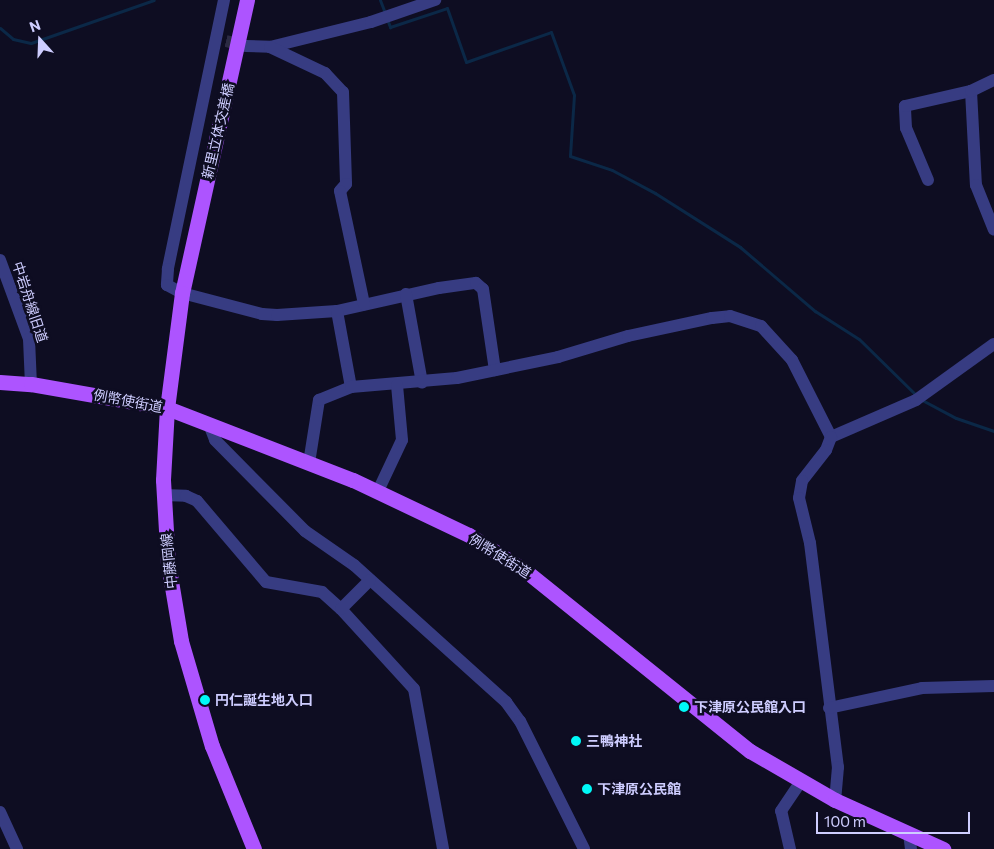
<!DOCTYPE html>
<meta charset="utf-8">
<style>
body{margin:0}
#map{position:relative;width:994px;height:849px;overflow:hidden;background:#0e0d22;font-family:Commissioner,"Noto Sans JP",sans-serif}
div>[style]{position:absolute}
.stream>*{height:3px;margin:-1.5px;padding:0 1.5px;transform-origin:1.5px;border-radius:1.5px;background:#0b2847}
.minor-tunnel>*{height:12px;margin-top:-6px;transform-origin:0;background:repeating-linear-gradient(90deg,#2b2a43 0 12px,transparent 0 18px)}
.minor>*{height:12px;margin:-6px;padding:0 6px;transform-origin:6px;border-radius:6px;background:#373c82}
.major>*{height:15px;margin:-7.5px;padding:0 7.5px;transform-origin:7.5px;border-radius:7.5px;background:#ad54ff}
.dots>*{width:14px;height:14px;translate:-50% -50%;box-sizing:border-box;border:2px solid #0e0d22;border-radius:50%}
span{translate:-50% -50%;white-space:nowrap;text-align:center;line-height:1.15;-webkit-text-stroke:5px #0e0d22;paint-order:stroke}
.street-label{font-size:14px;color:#cecdff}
.poi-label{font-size:14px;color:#cecdff;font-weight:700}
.left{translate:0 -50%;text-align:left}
.north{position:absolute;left:15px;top:15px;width:50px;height:50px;-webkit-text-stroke:4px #0e0d22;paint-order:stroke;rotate:340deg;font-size:14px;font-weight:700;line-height:20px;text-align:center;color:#cecdff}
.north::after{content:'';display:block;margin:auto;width:18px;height:22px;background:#cecdff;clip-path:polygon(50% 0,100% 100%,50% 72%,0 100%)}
.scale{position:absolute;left:816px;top:812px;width:154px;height:22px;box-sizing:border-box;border:2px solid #cecdff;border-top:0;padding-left:6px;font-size:15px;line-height:18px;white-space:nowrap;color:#cecdff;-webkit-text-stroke:4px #0e0d22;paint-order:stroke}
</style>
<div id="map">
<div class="stream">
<i style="left:380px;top:0;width:14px;rotate:69deg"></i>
<i style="left:387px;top:19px;width:9px;rotate:69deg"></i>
<i style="left:390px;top:27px;width:60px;rotate:-18.4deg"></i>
<i style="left:447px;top:8px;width:57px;rotate:70.6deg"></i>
<i style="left:466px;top:62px;width:90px;rotate:-19.4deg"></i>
<i style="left:551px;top:32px;width:67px;rotate:69.9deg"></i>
<i style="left:574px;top:95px;width:61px;rotate:93.8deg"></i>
<i style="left:570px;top:156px;width:44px;rotate:18.4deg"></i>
<i style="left:612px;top:170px;width:49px;rotate:28.1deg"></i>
<i style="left:655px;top:193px;width:101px;rotate:32.4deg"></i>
<i style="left:740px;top:247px;width:99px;rotate:40.5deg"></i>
<i style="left:815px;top:311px;width:52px;rotate:32.5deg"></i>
<i style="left:859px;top:339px;width:81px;rotate:44.5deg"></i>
<i style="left:0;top:28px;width:17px;rotate:40deg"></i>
<i style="left:13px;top:39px;width:18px;rotate:13deg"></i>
<i style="left:31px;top:43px;width:130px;rotate:-19.3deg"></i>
<i style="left:922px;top:400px;width:38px;rotate:28deg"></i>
<i style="left:956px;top:418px;width:40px;rotate:18.9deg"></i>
</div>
<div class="minor-tunnel">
<i style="left:226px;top:41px;width:21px;rotate:14deg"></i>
</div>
<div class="minor">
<i style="left:224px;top:0;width:275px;rotate:101.8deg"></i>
<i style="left:168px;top:269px;width:16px;rotate:94deg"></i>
<i style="left:167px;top:285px;width:17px;rotate:28deg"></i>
<i style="left:182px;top:293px;width:83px;rotate:14.7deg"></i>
<i style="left:262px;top:314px;width:15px;rotate:4deg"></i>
<i style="left:277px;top:315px;width:60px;rotate:-3.8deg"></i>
<i style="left:337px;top:311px;width:105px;rotate:-12.7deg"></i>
<i style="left:439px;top:288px;width:37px;rotate:-8deg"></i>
<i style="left:476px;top:283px;width:9px;rotate:41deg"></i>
<i style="left:483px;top:289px;width:82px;rotate:81.6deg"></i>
<i style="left:246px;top:46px;width:24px;rotate:2deg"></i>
<i style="left:270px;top:47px;width:104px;rotate:-13.9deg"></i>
<i style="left:371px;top:22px;width:68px;rotate:-19deg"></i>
<i style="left:270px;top:47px;width:61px;rotate:25.3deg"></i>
<i style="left:325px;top:73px;width:26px;rotate:47deg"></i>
<i style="left:343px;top:92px;width:92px;rotate:88.1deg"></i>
<i style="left:346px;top:184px;width:9px;rotate:131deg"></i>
<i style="left:340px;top:191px;width:116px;rotate:78deg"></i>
<i style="left:971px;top:91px;width:94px;rotate:87deg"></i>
<i style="left:976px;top:185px;width:48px;rotate:68.2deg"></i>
<i style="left:928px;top:180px;width:56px;rotate:-112.9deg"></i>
<i style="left:906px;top:128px;width:22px;rotate:-93deg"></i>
<i style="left:905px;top:106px;width:68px;rotate:-12.8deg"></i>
<i style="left:971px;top:91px;width:25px;rotate:-26deg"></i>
<i style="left:0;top:260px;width:84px;rotate:69.8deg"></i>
<i style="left:29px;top:339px;width:45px;rotate:87.5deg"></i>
<i style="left:406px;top:294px;width:90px;rotate:79.8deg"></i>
<i style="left:337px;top:311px;width:77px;rotate:79.6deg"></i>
<i style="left:209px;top:424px;width:17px;rotate:69deg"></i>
<i style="left:215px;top:440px;width:128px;rotate:45.3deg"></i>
<i style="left:305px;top:531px;width:60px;rotate:34.8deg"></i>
<i style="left:354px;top:565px;width:205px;rotate:42deg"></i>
<i style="left:506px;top:702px;width:24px;rotate:54deg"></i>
<i style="left:520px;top:721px;width:143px;rotate:63.4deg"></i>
<i style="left:831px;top:437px;width:93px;rotate:-23.5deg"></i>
<i style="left:916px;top:400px;width:96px;rotate:-35.7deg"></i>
<i style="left:309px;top:463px;width:64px;rotate:-81deg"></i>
<i style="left:319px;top:400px;width:35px;rotate:-22deg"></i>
<i style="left:351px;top:387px;width:106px;rotate:-4.9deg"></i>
<i style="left:457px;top:378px;width:103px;rotate:-11.7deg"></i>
<i style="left:558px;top:357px;width:73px;rotate:-16.7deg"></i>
<i style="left:628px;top:336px;width:86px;rotate:-12.1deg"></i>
<i style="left:712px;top:318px;width:18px;rotate:-6deg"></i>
<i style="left:730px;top:316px;width:33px;rotate:18deg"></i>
<i style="left:761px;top:326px;width:46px;rotate:47.6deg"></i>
<i style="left:792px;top:360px;width:86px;rotate:63.1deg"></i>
<i style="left:831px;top:437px;width:14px;rotate:111deg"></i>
<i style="left:826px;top:450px;width:39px;rotate:128deg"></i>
<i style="left:802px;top:481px;width:17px;rotate:100deg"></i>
<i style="left:799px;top:498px;width:46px;rotate:76.3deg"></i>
<i style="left:810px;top:543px;width:226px;rotate:82.9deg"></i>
<i style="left:838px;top:767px;width:33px;rotate:95deg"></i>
<i style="left:378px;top:491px;width:56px;rotate:-64.8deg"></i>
<i style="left:402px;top:440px;width:55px;rotate:-95.2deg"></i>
<i style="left:163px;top:495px;width:23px;rotate:2deg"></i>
<i style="left:186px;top:496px;width:12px;rotate:24deg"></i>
<i style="left:197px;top:501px;width:106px;rotate:49.6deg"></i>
<i style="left:266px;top:582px;width:57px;rotate:10.1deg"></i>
<i style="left:322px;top:592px;width:25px;rotate:42deg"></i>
<i style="left:341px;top:609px;width:108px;rotate:47.6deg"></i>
<i style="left:414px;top:689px;width:163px;rotate:79.7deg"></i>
<i style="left:341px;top:609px;width:41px;rotate:-45deg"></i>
<i style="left:829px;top:708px;width:95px;rotate:-12.1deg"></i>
<i style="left:922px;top:688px;width:72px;rotate:-1.6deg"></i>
<i style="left:0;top:812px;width:41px;rotate:65.3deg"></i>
<i style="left:909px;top:833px;width:16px;rotate:83deg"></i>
<i style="left:790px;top:849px;width:39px;rotate:-103deg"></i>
<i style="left:781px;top:811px;width:36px;rotate:-56deg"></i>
</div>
<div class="major">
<i style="left:247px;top:0;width:300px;rotate:102.5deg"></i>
<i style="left:182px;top:293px;width:116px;rotate:97.4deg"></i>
<i style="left:167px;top:408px;width:72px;rotate:93.2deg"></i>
<i style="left:163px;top:480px;width:83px;rotate:86.6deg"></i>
<i style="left:168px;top:563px;width:79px;rotate:80.5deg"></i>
<i style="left:181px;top:641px;width:109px;rotate:73.6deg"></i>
<i style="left:212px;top:746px;width:111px;rotate:67.8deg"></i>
<i style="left:0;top:382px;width:31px;rotate:4deg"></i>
<i style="left:31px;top:384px;width:138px;rotate:10deg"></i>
<i style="left:167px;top:408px;width:199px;rotate:21.2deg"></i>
<i style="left:353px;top:480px;width:128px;rotate:25.4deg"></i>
<i style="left:469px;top:535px;width:69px;rotate:32.5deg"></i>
<i style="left:527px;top:572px;width:286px;rotate:38.8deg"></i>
<i style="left:750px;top:751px;width:98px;rotate:30deg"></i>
<i style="left:835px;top:800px;width:119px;rotate:24.4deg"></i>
</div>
<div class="dots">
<i style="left:205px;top:700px;background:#00f8f7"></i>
<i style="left:684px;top:707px;background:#00f8f7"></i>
<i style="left:576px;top:741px;background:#00f8f7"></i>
<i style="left:587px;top:789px;background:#00f8f7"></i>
</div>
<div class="street-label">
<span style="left:218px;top:131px;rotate:-77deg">新里立体交差橋</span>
<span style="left:30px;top:302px;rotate:72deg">中岩舟線旧道</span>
<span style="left:128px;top:401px;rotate:11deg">例幣使街道</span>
<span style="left:500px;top:556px;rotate:32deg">例幣使街道</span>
<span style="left:169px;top:561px;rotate:-96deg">中藤岡線</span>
</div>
<div class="poi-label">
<span class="left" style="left:215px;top:700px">円仁誕生地入口</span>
<span class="left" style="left:694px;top:707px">下津原公民館入口</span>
<span class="left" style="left:586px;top:741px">三鴨神社</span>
<span class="left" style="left:597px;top:789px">下津原公民館</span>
</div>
<div class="north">N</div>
<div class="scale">100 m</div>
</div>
